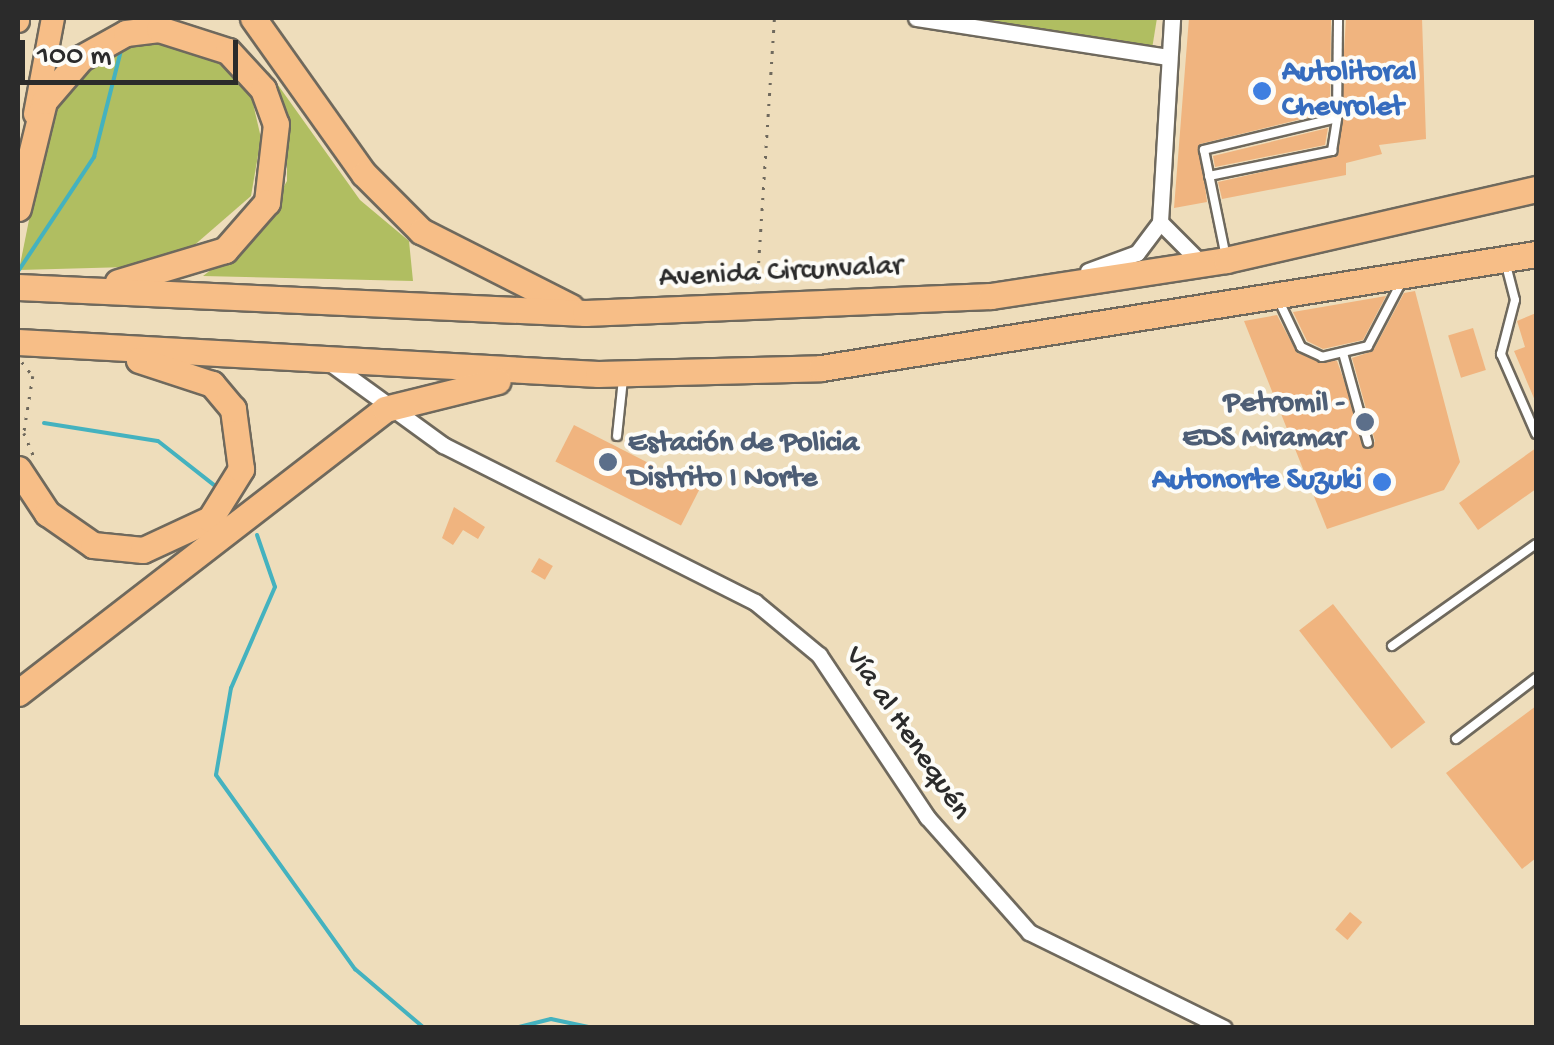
<!DOCTYPE html>
<meta charset="utf-8">
<style>
body{margin:0}
#map{position:relative;width:1554px;height:1045px;overflow:hidden;background:#edb;font-family:"Gochi Hand",sans-serif}
div>[style]{position:absolute}
.green>*{inset:0;background:#b0be61}
.stream>*{height:4px;margin:-2px;padding:0 2px;transform-origin:2px;border-radius:2px;background:#44b2bf}
.building>*{inset:0;background:#f0b47f;transform-origin:0 0}
.path>*{height:2.5px;margin-top:-1.25px;transform-origin:0;background:repeating-linear-gradient(90deg,#6f695d 0 2.5px,transparent 0 10.5px)}
.roads{filter:drop-shadow(2px 0 #6f695d) drop-shadow(-2px 0 #6f695d) drop-shadow(0 2px #6f695d) drop-shadow(0 -2px #6f695d)}
.service>*{height:8px;margin:-4px;padding:0 4px;transform-origin:4px;border-radius:4px;background:#fff}
.minor>*{height:15px;margin:-7.5px;padding:0 7.5px;transform-origin:7.5px;border-radius:7.5px;background:#fff}
.primary>*{height:22px;margin:-11px;padding:0 11px;transform-origin:11px;border-radius:11px;background:#f7be87}
.trunk>*{height:25px;margin:-12.5px;padding:0 12.5px;transform-origin:12.5px;border-radius:12.5px;background:#f7be87}
.dots>*{width:28px;height:28px;translate:-50% -50%;box-sizing:border-box;border:5px solid #fdfcf7;border-radius:50%}
span{translate:-50% -50%;white-space:nowrap;text-align:center;line-height:1.15;-webkit-text-stroke:8px #fdfcf7;paint-order:stroke}
.shop-label{font-size:30px;color:#366cbe;font-weight:700}
.left{translate:0 -50%;text-align:left}
.right{translate:-100% -50%;text-align:right}
.street-label{font-size:30px;color:#2b2b2b}
.service-label{font-size:30px;color:#4e5e75;font-weight:700}
.frame{position:absolute;inset:0;border:20px solid #2b2b2b;pointer-events:none}
.scale{position:absolute;left:20px;top:40px;width:218px;height:45px;box-sizing:border-box;border:5px solid #2b2b2b;border-top:0;padding-left:12px;font-size:30px;line-height:35px;white-space:nowrap;color:#2b2b2b;-webkit-text-stroke:8px #fdfcf7;paint-order:stroke}
</style>
<div id="map">
<div class="green">
<i style="clip-path:polygon(953px 18px,1157px 18px,1152px 49px)"></i>
<i style="clip-path:polygon(164px 41px,222px 61px,252px 99px,261px 138px,251px 196px,191px 248px,128px 267px,19px 270px,48px 125px,68px 89px,122px 46px)"></i>
<i style="clip-path:polygon(268px 71px,360px 200px,409px 241px,413px 281px,203px 276px,255px 236px,287px 181px,287px 127px)"></i>
</div>
<div class="stream">
<i style="left:19px;top:270px;width:136px;rotate:-56.4deg"></i>
<i style="left:94px;top:157px;width:114px;rotate:-75.8deg"></i>
<i style="left:44px;top:423px;width:115px;rotate:9deg"></i>
<i style="left:158px;top:441px;width:71px;rotate:38.2deg"></i>
<i style="left:257px;top:535px;width:55px;rotate:70.9deg"></i>
<i style="left:275px;top:587px;width:110px;rotate:113.5deg"></i>
<i style="left:231px;top:688px;width:88px;rotate:99.8deg"></i>
<i style="left:216px;top:775px;width:239px;rotate:54.4deg"></i>
<i style="left:355px;top:969px;width:91px;rotate:40.5deg"></i>
<i style="left:515px;top:1028px;width:37px;rotate:-14deg"></i>
<i style="left:551px;top:1019px;width:43px;rotate:12.1deg"></i>
</div>
<div class="building">
<i style="clip-path:polygon(1189px 18px,1331px 18px,1330px 112px,1200px 144px,1207px 202px,1174px 208px)"></i>
<i style="clip-path:polygon(1346px 18px,1422px 18px,1426px 139px,1379px 145px,1382px 154px,1346px 163px,1346px 175px,1222px 199px,1218px 182px,1338px 155px)"></i>
<i style="clip-path:polygon(1328px 128px,1325px 145px,1215px 167px,1213px 156px)"></i>
<i style="clip-path:polygon(1415px 291px,1460px 462px,1444px 490px,1327px 529px,1244px 321px,1277px 315px,1297px 353px,1337px 361px,1369px 450px,1375px 441px,1352px 358px,1373px 351px,1404px 293px)"></i>
<i style="clip-path:polygon(1386px 296px,1363px 340px,1323px 349px,1307px 341px,1293px 312px)"></i>
<i style="clip-path:polygon(1536px 313px,1536px 403px,1514px 351px,1525px 347px,1517px 321px)"></i>
<i style="left:1473px;top:328px;width:44px;height:26px;rotate:73deg"></i>
<i style="left:574px;top:425px;width:141px;height:41px;rotate:27deg"></i>
<i style="clip-path:polygon(1536px 448px,1536px 489px,1478px 530px,1459px 503px)"></i>
<i style="clip-path:polygon(454px 507px,485px 527px,478px 539px,463px 530px,453px 545px,442px 538px)"></i>
<i style="left:539px;top:558px;width:16px;height:16px;rotate:30deg"></i>
<i style="left:1333px;top:604px;width:150px;height:43px;rotate:52deg"></i>
<i style="clip-path:polygon(1536px 706px,1536px 858px,1522px 869px,1446px 773px)"></i>
<i style="left:1350px;top:912px;width:16px;height:23px;rotate:40deg"></i>
</div>
<div class="path">
<i style="left:757px;top:284px;width:267px;rotate:-86.3deg"></i>
<i style="left:22px;top:362px;width:18px;rotate:52deg"></i>
<i style="left:33px;top:376px;width:58px;rotate:99deg"></i>
<i style="left:24px;top:433px;width:25px;rotate:67deg"></i>
</div>
<div class="roads">
<div class="service">
<i style="left:1337px;top:118px;width:100px;rotate:-89.4deg"></i>
<i style="left:1209px;top:176px;width:126px;rotate:-11.5deg"></i>
<i style="left:1332px;top:151px;width:33px;rotate:-81deg"></i>
<i style="left:1337px;top:118px;width:137px;rotate:166.5deg"></i>
<i style="left:1204px;top:150px;width:109px;rotate:78.4deg"></i>
<i style="left:1505px;top:261px;width:40px;rotate:75.6deg"></i>
<i style="left:1515px;top:300px;width:56px;rotate:104.5deg"></i>
<i style="left:1501px;top:354px;width:87px;rotate:66.4deg"></i>
<i style="left:1278px;top:299px;width:53px;rotate:64.4deg"></i>
<i style="left:1301px;top:347px;width:23px;rotate:25deg"></i>
<i style="left:1322px;top:357px;width:47px;rotate:-13.4deg"></i>
<i style="left:1368px;top:346px;width:71px;rotate:-62.4deg"></i>
<i style="left:1343px;top:353px;width:93px;rotate:74.5deg"></i>
<i style="left:617px;top:436px;width:57px;rotate:-84deg"></i>
<i style="left:1392px;top:646px;width:176px;rotate:-35.3deg"></i>
<i style="left:1456px;top:739px;width:101px;rotate:-37.3deg"></i>
</div>
<div class="minor">
<i style="left:916px;top:18px;width:254px;rotate:8.8deg"></i>
<i style="left:1160px;top:222px;width:54px;rotate:45deg"></i>
<i style="left:1088px;top:271px;width:52px;rotate:-20.2deg"></i>
<i style="left:1137px;top:253px;width:39px;rotate:-53deg"></i>
<i style="left:1160px;top:222px;width:204px;rotate:-86.6deg"></i>
<i style="left:326px;top:360px;width:145px;rotate:36deg"></i>
<i style="left:443px;top:445px;width:349px;rotate:26.7deg"></i>
<i style="left:755px;top:602px;width:83px;rotate:39.6deg"></i>
<i style="left:819px;top:655px;width:195px;rotate:56.3deg"></i>
<i style="left:927px;top:817px;width:154px;rotate:48.4deg"></i>
<i style="left:1029px;top:932px;width:217px;rotate:26.2deg"></i>
</div>
<div class="primary">
<i style="left:18px;top:21px;width:3px;rotate:-90deg"></i>
<i style="left:35px;top:114px;width:98px;rotate:-79.4deg"></i>
</div>
<div class="trunk">
<i style="left:253px;top:18px;width:191px;rotate:54.6deg"></i>
<i style="left:364px;top:174px;width:81px;rotate:45deg"></i>
<i style="left:421px;top:231px;width:168px;rotate:26.9deg"></i>
<i style="left:18px;top:208px;width:110px;rotate:-76.3deg"></i>
<i style="left:44px;top:101px;width:57px;rotate:-49.3deg"></i>
<i style="left:81px;top:58px;width:51px;rotate:-29.1deg"></i>
<i style="left:126px;top:33px;width:33px;rotate:-7deg"></i>
<i style="left:159px;top:29px;width:72px;rotate:17.7deg"></i>
<i style="left:228px;top:51px;width:52px;rotate:47.4deg"></i>
<i style="left:263px;top:89px;width:37px;rotate:70deg"></i>
<i style="left:276px;top:124px;width:79px;rotate:96.6deg"></i>
<i style="left:267px;top:202px;width:64px;rotate:131.2deg"></i>
<i style="left:225px;top:250px;width:112px;rotate:163.3deg"></i>
<i style="left:18px;top:287px;width:568px;rotate:2.63deg"></i>
<i style="left:585px;top:313px;width:406px;rotate:-2.4deg"></i>
<i style="left:991px;top:296px;width:238px;rotate:-8.7deg"></i>
<i style="left:1226px;top:260px;width:318px;rotate:-12.9deg"></i>
<i style="left:18px;top:342px;width:581px;rotate:3.16deg"></i>
<i style="left:598px;top:374px;width:223px;rotate:-1.5deg"></i>
<i style="left:821px;top:368px;width:724px;rotate:-9.06deg"></i>
<i style="left:18px;top:469px;width:53px;rotate:56.6deg"></i>
<i style="left:47px;top:513px;width:56px;rotate:34.8deg"></i>
<i style="left:93px;top:545px;width:50px;rotate:5.7deg"></i>
<i style="left:143px;top:550px;width:74px;rotate:-24.8deg"></i>
<i style="left:210px;top:519px;width:59px;rotate:-58.2deg"></i>
<i style="left:241px;top:469px;width:61px;rotate:-97.6deg"></i>
<i style="left:233px;top:409px;width:33px;rotate:-130deg"></i>
<i style="left:212px;top:384px;width:77px;rotate:-161.8deg"></i>
<i style="left:18px;top:693px;width:464px;rotate:-37.7deg"></i>
<i style="left:385px;top:409px;width:116px;rotate:-13.9deg"></i>
</div>
</div>
<div class="dots">
<i style="left:1262px;top:91px;background:#3f7fe0"></i>
<i style="left:1365px;top:422px;background:#5c6f8a"></i>
<i style="left:608px;top:462px;background:#5c6f8a"></i>
<i style="left:1382px;top:482px;background:#3f7fe0"></i>
</div>
<div class="shop-label">
<span class="left" style="left:1282px;top:91px">Autolitoral<br>Chevrolet</span>
<span class="right" style="left:1362px;top:482px">Autonorte Suzuki</span>
</div>
<div class="street-label">
<span style="left:781px;top:274px;rotate:-3deg">Avenida Circunvalar</span>
<span style="left:906px;top:734px;rotate:56deg">Vía al Henequén</span>
</div>
<div class="service-label">
<span class="right" style="left:1345px;top:422px">Petromil -<br>EDS Miramar</span>
<span class="left" style="left:628px;top:462px">Estación de Policia<br>Distrito I Norte</span>
</div>
<div class="frame"></div>
<div class="scale">100 m</div>
</div>
